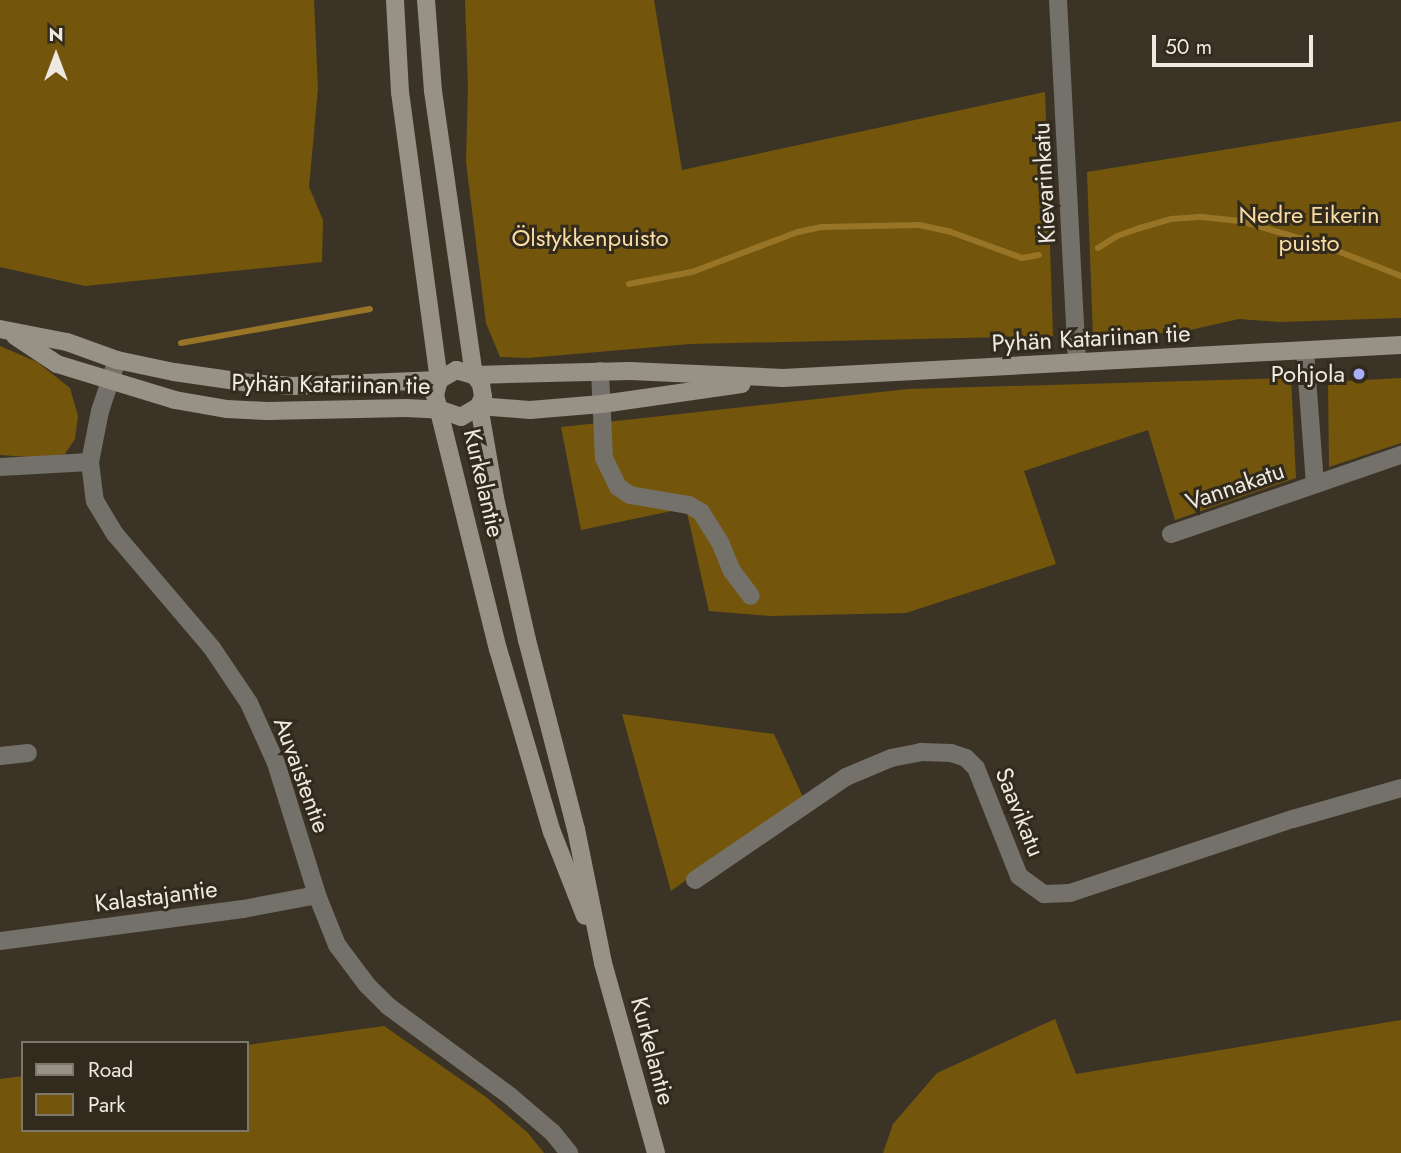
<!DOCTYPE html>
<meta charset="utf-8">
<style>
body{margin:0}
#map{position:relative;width:1401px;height:1153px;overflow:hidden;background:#3b3426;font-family:Jost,sans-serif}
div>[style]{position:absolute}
.green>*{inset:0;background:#73560b}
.stream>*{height:6px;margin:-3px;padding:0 3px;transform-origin:3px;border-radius:3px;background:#977426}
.street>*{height:18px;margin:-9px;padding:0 9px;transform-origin:9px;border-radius:9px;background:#74706a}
.secondary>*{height:18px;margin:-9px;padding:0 9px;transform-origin:9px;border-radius:9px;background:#979186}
.dots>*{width:19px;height:19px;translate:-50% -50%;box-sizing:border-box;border:4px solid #312a1d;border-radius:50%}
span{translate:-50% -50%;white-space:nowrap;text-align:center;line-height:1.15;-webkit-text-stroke:6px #312a1d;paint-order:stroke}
.street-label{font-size:24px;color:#eee9e1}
.park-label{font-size:24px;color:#fadda4}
.poi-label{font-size:24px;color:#eee9e1}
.right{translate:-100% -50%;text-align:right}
.legend{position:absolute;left:21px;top:1041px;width:228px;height:91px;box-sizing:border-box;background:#312a1d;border:2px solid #7d766b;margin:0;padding:9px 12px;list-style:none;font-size:21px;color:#eee9e1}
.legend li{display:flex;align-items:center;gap:14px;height:35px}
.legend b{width:35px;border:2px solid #7d766b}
.north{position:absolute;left:21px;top:21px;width:70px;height:70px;-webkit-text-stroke:5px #312a1d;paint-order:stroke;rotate:0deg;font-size:19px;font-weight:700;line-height:28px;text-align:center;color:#eee9e1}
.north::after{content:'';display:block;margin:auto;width:24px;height:32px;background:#eee9e1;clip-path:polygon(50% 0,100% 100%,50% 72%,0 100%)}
.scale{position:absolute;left:1152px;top:35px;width:161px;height:32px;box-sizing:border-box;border:4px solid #eee9e1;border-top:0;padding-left:9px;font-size:21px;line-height:24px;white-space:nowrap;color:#eee9e1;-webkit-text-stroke:5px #312a1d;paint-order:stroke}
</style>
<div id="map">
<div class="green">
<i style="clip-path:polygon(0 0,314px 0,318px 89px,309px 187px,323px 220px,322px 262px,85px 286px,0 267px)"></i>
<i style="clip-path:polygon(465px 0,654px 0,682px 170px,1045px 92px,1053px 336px,690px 344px,528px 358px,500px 357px,486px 323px,466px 162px,468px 87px)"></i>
<i style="clip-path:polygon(1401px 121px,1401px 318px,1279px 322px,1239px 319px,1181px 332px,1093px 337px,1087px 172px)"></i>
<i style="clip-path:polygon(0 346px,37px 362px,70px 388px,78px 416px,75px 439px,65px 454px,43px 458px,0 455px)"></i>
<i style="clip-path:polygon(1291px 378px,1296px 478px,1175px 520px,1148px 430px,1024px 471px,1056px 564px,906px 613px,771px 616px,709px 611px,686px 508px,581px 530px,561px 427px,908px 389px)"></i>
<i style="clip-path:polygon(1401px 378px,1401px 443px,1329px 467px,1328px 382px)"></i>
<i style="clip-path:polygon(622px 714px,774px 734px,803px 797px,671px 891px)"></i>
<i style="clip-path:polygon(1055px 1019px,1076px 1074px,1401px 1020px,1401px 1153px,883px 1153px,893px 1124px,937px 1073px)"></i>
<i style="clip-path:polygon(384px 1026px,486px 1097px,528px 1133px,544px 1153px,0 1153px,0 1079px,23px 1076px,23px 1130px,247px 1130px,247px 1045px)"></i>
</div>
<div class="stream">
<i style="left:1098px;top:248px;width:22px;rotate:-32deg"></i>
<i style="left:1117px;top:236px;width:24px;rotate:-19deg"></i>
<i style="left:1140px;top:228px;width:32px;rotate:-16deg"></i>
<i style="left:1171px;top:219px;width:31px;rotate:-4deg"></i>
<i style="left:1202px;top:217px;width:38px;rotate:6deg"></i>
<i style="left:1240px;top:221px;width:83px;rotate:16deg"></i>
<i style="left:1320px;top:244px;width:87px;rotate:21.6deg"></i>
<i style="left:629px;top:284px;width:64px;rotate:-10.8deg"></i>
<i style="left:692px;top:272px;width:113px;rotate:-20.7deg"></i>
<i style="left:798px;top:232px;width:25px;rotate:-12deg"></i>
<i style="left:822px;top:227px;width:97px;rotate:-1.2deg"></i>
<i style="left:919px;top:225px;width:30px;rotate:12deg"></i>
<i style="left:948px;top:231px;width:79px;rotate:20deg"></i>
<i style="left:1022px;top:258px;width:17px;rotate:-10deg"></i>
<i style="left:181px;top:343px;width:192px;rotate:-10.2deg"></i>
</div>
<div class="street">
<i style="left:1058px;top:0;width:363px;rotate:87deg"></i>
<i style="left:1305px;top:351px;width:133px;rotate:85.7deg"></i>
<i style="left:117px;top:360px;width:54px;rotate:108.4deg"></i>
<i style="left:100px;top:411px;width:52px;rotate:101.1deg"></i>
<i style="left:90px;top:462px;width:39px;rotate:83deg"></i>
<i style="left:95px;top:501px;width:39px;rotate:59deg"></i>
<i style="left:115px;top:534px;width:150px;rotate:49.6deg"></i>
<i style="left:212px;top:648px;width:66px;rotate:56.1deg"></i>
<i style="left:249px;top:703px;width:66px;rotate:65.8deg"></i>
<i style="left:276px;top:763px;width:138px;rotate:72.7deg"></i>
<i style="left:317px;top:895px;width:54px;rotate:68.2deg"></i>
<i style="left:337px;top:945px;width:50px;rotate:53.1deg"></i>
<i style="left:367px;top:985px;width:30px;rotate:45deg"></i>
<i style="left:388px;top:1006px;width:152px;rotate:36.4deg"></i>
<i style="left:510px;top:1096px;width:57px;rotate:40.7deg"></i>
<i style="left:553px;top:1133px;width:26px;rotate:51deg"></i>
<i style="left:600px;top:371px;width:87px;rotate:87.4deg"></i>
<i style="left:604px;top:458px;width:32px;rotate:64deg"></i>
<i style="left:618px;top:487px;width:14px;rotate:34deg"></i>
<i style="left:630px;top:495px;width:60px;rotate:9.6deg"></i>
<i style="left:689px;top:505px;width:14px;rotate:30deg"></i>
<i style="left:701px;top:512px;width:36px;rotate:58deg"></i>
<i style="left:720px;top:542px;width:31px;rotate:68deg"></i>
<i style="left:732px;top:571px;width:31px;rotate:53deg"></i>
<i style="left:0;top:467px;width:90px;rotate:-3.2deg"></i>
<i style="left:1171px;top:534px;width:243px;rotate:-19deg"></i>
<i style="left:0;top:756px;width:28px;rotate:-6deg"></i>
<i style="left:695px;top:880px;width:183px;rotate:-34.3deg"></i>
<i style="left:846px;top:777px;width:49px;rotate:-22.9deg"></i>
<i style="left:891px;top:758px;width:31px;rotate:-11deg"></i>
<i style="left:921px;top:752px;width:30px;rotate:2deg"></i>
<i style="left:951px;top:753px;width:16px;rotate:18deg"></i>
<i style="left:966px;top:758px;width:14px;rotate:45deg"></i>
<i style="left:976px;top:768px;width:116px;rotate:68.3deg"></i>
<i style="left:1019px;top:876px;width:31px;rotate:36deg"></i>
<i style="left:1044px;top:894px;width:26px;rotate:-2deg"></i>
<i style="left:1070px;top:893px;width:235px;rotate:-18.4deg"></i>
<i style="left:1293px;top:819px;width:112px;rotate:-16deg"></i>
<i style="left:0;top:941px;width:245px;rotate:-7.5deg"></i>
<i style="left:243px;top:909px;width:75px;rotate:-10.7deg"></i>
</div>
<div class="secondary">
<i style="left:395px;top:0;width:92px;rotate:86.9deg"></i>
<i style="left:400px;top:92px;width:291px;rotate:82.3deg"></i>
<i style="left:439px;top:380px;width:16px;rotate:105deg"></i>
<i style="left:435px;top:395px;width:262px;rotate:76.1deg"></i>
<i style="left:498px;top:649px;width:191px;rotate:73.6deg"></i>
<i style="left:552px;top:832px;width:90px;rotate:68.6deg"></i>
<i style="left:426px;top:0;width:91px;rotate:85.6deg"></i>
<i style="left:433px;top:91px;width:287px;rotate:81.8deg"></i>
<i style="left:474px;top:375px;width:11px;rotate:52deg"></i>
<i style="left:481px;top:384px;width:13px;rotate:81deg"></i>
<i style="left:483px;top:397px;width:10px;rotate:114deg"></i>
<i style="left:479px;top:406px;width:93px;rotate:80.1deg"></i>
<i style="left:495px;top:498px;width:146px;rotate:77.3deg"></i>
<i style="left:527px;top:640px;width:195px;rotate:75.5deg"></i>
<i style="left:576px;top:829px;width:137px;rotate:78.6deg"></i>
<i style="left:603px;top:963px;width:197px;rotate:74.4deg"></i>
<i style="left:0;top:329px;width:68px;rotate:11deg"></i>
<i style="left:67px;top:342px;width:53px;rotate:19.8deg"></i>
<i style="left:117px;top:360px;width:58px;rotate:11.9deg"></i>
<i style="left:174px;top:372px;width:77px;rotate:8.2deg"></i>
<i style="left:250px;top:383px;width:43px;rotate:4deg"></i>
<i style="left:293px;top:386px;width:146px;rotate:-2.4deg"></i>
<i style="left:439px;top:380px;width:20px;rotate:-30deg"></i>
<i style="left:456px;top:370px;width:19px;rotate:16deg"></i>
<i style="left:474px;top:375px;width:156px;rotate:-1.5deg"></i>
<i style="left:630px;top:371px;width:153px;rotate:2.6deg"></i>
<i style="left:783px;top:378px;width:619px;rotate:-3.06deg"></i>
<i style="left:15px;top:336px;width:50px;rotate:33.7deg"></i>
<i style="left:57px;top:364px;width:123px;rotate:17deg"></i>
<i style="left:175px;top:400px;width:53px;rotate:9.8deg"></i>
<i style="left:227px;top:409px;width:40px;rotate:2.9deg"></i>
<i style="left:267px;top:411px;width:139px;rotate:-1.2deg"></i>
<i style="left:406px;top:408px;width:35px;rotate:3deg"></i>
<i style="left:441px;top:410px;width:21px;rotate:19deg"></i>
<i style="left:461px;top:417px;width:21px;rotate:-31deg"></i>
<i style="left:479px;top:406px;width:51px;rotate:4.5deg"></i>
<i style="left:530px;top:410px;width:72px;rotate:-4.8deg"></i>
<i style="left:602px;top:404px;width:141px;rotate:-8.1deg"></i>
</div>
<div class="dots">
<i style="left:1359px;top:374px;background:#a8b0fc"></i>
</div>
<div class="street-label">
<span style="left:1044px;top:183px;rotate:-93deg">Kievarinkatu</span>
<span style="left:1091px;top:338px;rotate:-3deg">Pyhän Katariinan tie</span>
<span style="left:331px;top:384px;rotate:1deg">Pyhän Katariinan tie</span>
<span style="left:484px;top:483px;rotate:77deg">Kurkelantie</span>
<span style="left:1235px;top:486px;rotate:-19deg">Vannakatu</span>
<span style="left:302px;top:775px;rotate:70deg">Auvaistentie</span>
<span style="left:1020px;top:812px;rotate:68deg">Saavikatu</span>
<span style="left:156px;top:896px;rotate:-7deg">Kalastajantie</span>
<span style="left:653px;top:1051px;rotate:75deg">Kurkelantie</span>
</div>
<div class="park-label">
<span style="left:1309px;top:229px">Nedre Eikerin<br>puisto</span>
<span style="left:590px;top:238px">Ölstykkenpuisto</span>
</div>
<div class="poi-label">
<span class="right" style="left:1345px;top:374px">Pohjola</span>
</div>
<ul class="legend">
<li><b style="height:9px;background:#979186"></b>Road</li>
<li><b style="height:19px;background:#73560b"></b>Park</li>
</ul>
<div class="north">N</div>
<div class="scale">50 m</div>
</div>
